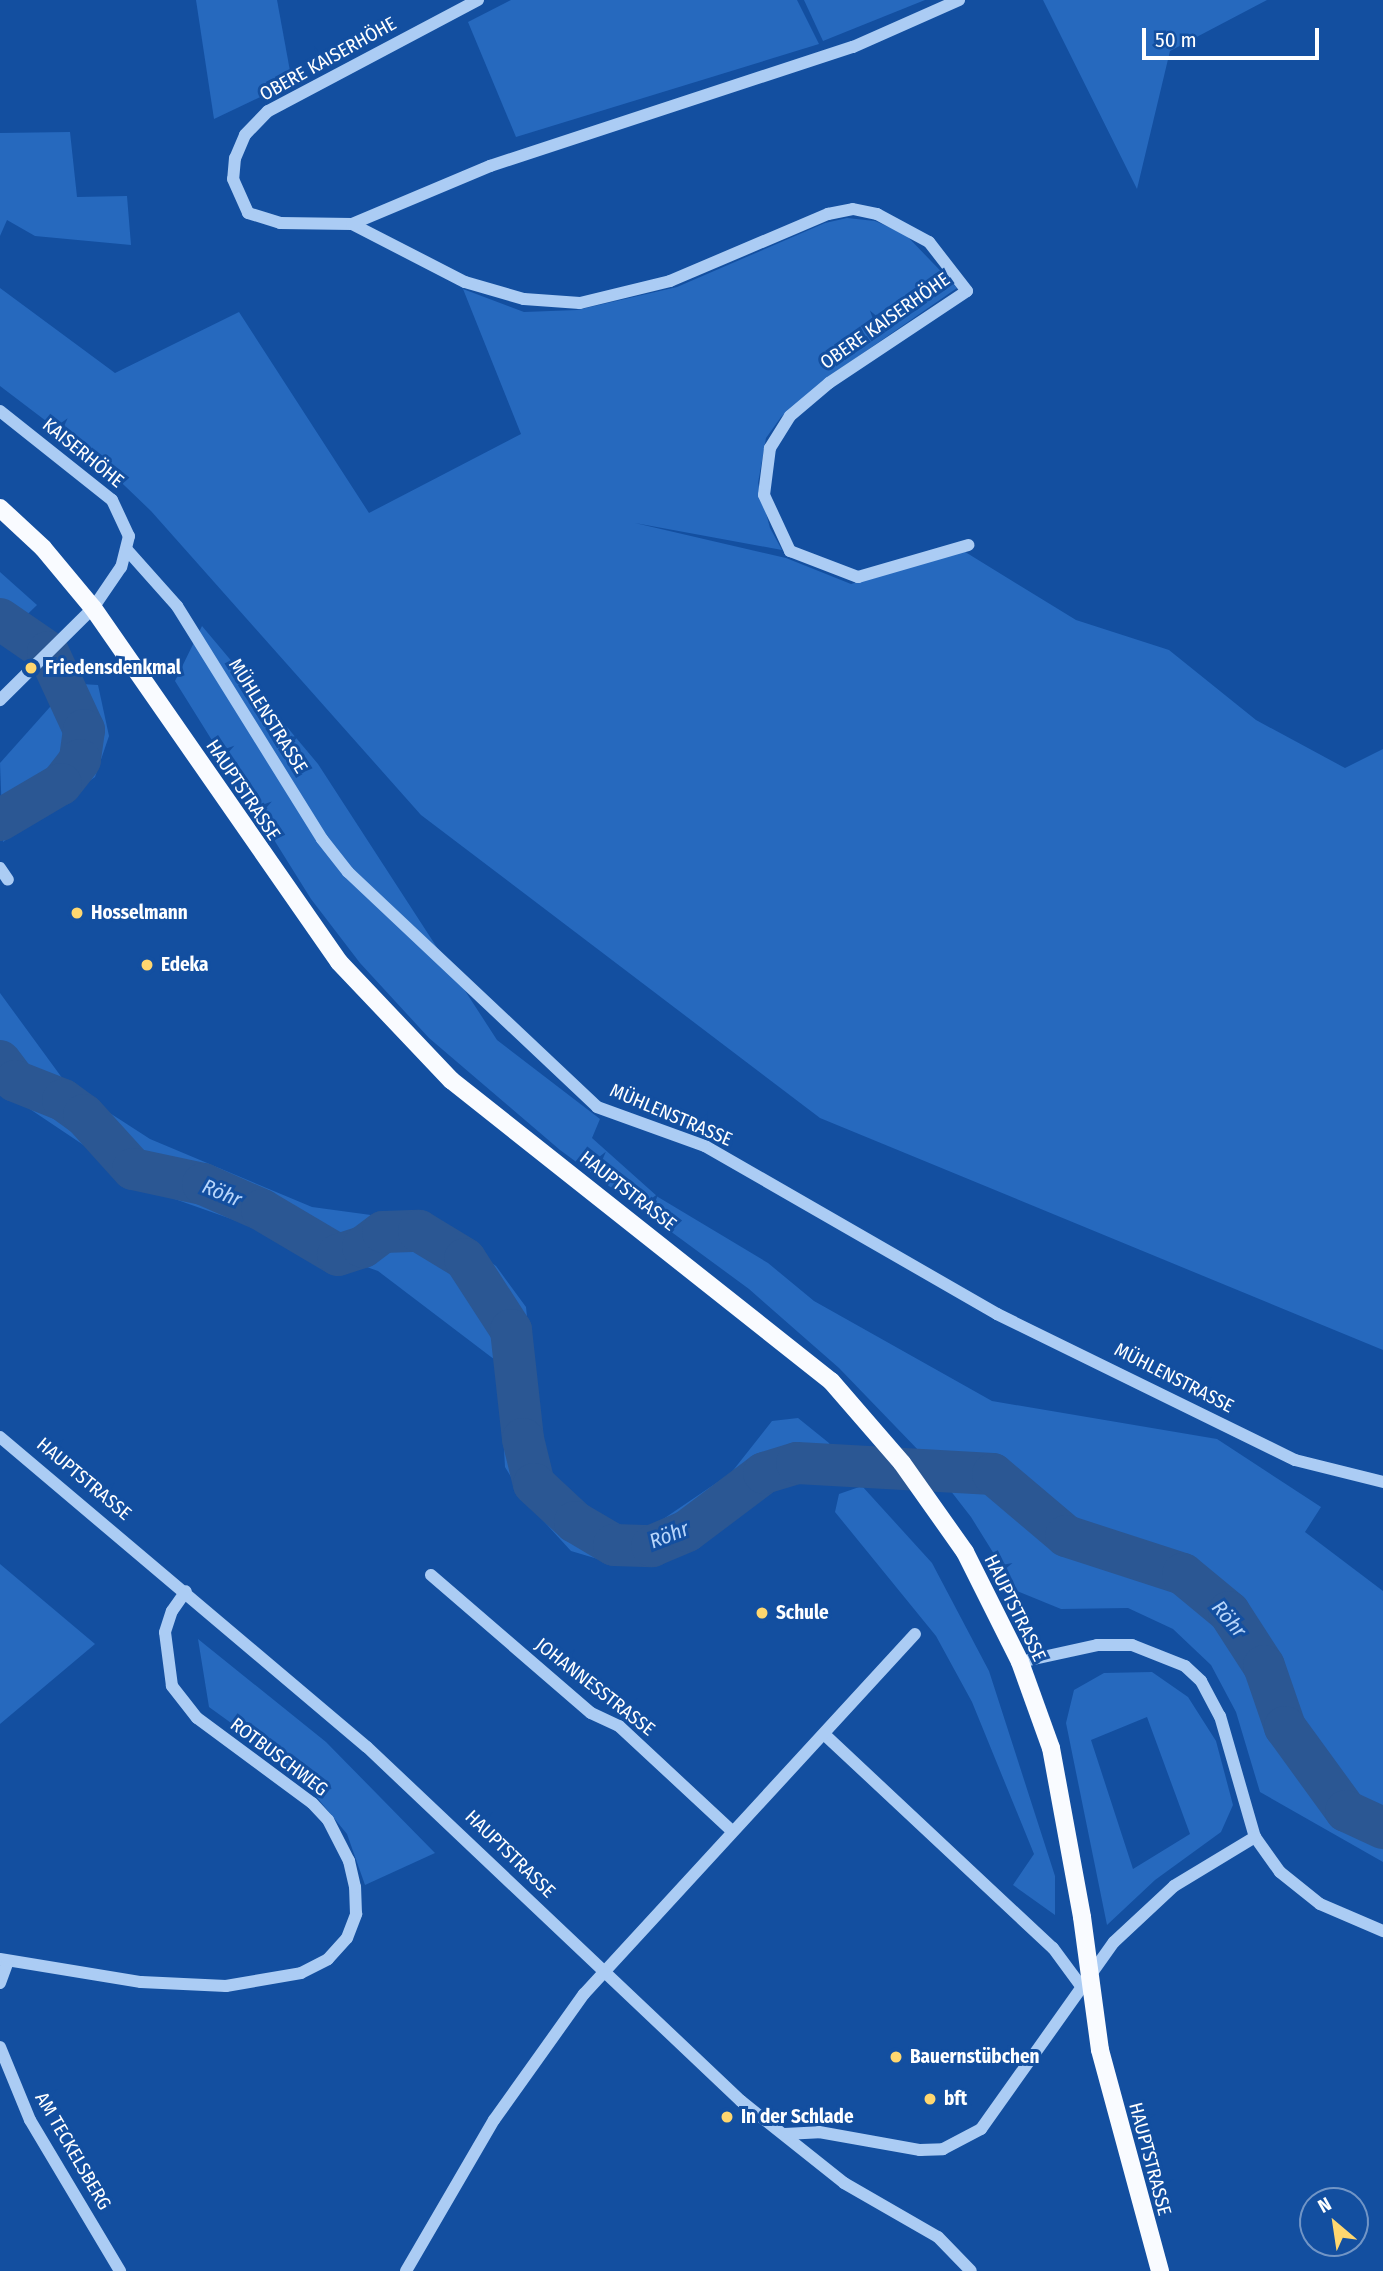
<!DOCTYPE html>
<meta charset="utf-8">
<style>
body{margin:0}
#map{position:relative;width:1383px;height:2271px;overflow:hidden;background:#134fa0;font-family:"Fira Sans Condensed",sans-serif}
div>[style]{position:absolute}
.green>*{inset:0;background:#2669be}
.river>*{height:42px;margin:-21px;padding:0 21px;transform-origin:21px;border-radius:21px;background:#2b5793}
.minor>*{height:12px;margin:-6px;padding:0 6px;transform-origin:6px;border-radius:6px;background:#abccf4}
.major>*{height:18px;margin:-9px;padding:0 9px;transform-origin:9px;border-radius:9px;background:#f9fbff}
.major-bridge>*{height:18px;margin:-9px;padding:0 9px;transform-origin:9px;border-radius:9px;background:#f9fbff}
.dots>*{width:19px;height:19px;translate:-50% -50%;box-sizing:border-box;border:4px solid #134fa0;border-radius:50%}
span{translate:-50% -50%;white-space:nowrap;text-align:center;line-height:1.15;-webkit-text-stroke:6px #134fa0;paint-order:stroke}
.street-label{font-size:19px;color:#fff}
.poi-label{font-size:19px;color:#fff;font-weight:700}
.left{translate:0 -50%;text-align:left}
.water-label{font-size:21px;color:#b8d6fb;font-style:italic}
.north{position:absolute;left:1299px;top:2187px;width:70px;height:70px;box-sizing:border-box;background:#134fa0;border:2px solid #7195c6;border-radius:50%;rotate:331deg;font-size:19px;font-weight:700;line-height:28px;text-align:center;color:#fff}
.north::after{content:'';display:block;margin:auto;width:24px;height:32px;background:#ffd76f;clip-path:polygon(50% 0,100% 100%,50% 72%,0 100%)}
.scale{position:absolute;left:1142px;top:28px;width:177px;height:32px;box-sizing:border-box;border:4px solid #fff;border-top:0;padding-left:9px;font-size:21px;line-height:24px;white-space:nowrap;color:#fff;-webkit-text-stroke:5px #134fa0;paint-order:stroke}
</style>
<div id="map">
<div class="green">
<i style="clip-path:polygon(196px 0,277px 0,292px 82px,214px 119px)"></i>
<i style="clip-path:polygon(511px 0,797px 0,819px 44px,516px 137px,468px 22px)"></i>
<i style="clip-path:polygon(804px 0,925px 0,823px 41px)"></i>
<i style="clip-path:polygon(1043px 0,1267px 0,1170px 51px,1137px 189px)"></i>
<i style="clip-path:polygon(70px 132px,77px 197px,127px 196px,131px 245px,35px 236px,7px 220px,0 236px,0 133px)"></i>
<i style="clip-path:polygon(847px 218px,875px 221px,905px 234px,957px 288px,827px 378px,781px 417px,766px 438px,758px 483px,770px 528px,782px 550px,635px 523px,786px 558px,851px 584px,962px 550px,1076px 620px,1169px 650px,1256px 720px,1345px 768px,1383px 749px,1383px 1350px,820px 1118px,421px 815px,151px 511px,100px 462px,0 386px,0 288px,115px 373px,239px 312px,369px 513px,521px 434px,463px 289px,524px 312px,577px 310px,677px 287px,825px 223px)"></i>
<i style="clip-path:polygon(0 572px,37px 605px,0 641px)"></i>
<i style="clip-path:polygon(202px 626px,318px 764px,497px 1040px,600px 1119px,592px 1138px,658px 1197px,768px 1263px,814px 1301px,992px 1401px,1217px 1439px,1321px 1507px,1305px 1532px,1383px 1591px,1383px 1862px,1260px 1792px,1236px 1712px,1211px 1665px,1173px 1629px,1128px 1608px,1061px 1609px,1017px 1591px,971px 1517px,922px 1454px,839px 1368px,749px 1289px,560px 1150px,429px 1038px,360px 963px,311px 899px,175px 681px)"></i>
<i style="clip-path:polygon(81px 684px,98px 685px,109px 736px,95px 777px,3px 842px,0 763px,58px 698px)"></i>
<i style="clip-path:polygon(0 993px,68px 1086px,150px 1139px,312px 1207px,437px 1224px,496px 1266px,526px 1307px,541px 1453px,561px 1496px,599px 1526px,647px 1530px,731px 1473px,772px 1421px,798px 1418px,829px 1443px,835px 1457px,791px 1458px,760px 1467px,666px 1556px,618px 1565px,571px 1551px,527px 1503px,505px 1467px,499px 1363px,378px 1271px,152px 1191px,0 1089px)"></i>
<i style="clip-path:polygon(862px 1486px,932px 1563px,989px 1671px,1055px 1876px,1055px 1915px,1013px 1885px,1034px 1854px,972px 1702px,936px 1636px,835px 1512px,839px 1494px)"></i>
<i style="clip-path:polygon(0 1564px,95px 1644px,0 1724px)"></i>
<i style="clip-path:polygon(198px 1639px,326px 1742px,435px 1853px,365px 1885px,347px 1834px,292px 1767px,209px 1707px)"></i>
<i style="clip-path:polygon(evenodd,1152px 1672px,1188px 1697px,1216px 1741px,1233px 1805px,1221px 1832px,1155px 1880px,1107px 1925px,1066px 1723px,1074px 1690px,1104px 1673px,1152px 1672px,1147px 1717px,1190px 1834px,1133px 1869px,1091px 1740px,1147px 1717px)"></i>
</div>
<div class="river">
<i style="left:0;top:619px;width:58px;rotate:34.5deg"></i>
<i style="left:48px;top:652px;width:86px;rotate:65.2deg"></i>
<i style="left:84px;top:730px;width:30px;rotate:98deg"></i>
<i style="left:80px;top:760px;width:31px;rotate:128deg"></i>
<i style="left:61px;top:784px;width:71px;rotate:149.5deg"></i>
<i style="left:0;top:1061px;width:25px;rotate:53deg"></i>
<i style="left:15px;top:1081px;width:52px;rotate:21.6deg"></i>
<i style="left:63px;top:1100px;width:26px;rotate:36deg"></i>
<i style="left:84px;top:1115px;width:73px;rotate:47.8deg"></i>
<i style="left:133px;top:1169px;width:72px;rotate:12.1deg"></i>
<i style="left:203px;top:1184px;width:64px;rotate:23.8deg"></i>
<i style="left:262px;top:1210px;width:88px;rotate:30.6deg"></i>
<i style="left:338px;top:1255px;width:26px;rotate:-18deg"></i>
<i style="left:363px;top:1247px;width:25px;rotate:-37deg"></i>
<i style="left:383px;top:1232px;width:36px;rotate:-2deg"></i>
<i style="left:419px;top:1231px;width:54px;rotate:31.3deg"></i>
<i style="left:465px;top:1259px;width:85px;rotate:57.1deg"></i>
<i style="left:511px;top:1330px;width:110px;rotate:83.7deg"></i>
<i style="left:523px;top:1439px;width:46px;rotate:76.3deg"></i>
<i style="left:534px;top:1484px;width:56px;rotate:42.8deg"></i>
<i style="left:575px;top:1522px;width:45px;rotate:30.5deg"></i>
<i style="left:614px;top:1545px;width:38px;rotate:2deg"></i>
<i style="left:652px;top:1546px;width:38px;rotate:-23deg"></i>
<i style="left:687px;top:1531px;width:96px;rotate:-37deg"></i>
<i style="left:764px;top:1473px;width:34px;rotate:-17deg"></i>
<i style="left:797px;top:1463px;width:196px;rotate:3.2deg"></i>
<i style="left:993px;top:1474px;width:96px;rotate:40.3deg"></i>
<i style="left:1066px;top:1536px;width:123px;rotate:18deg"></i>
<i style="left:1183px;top:1574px;width:60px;rotate:39.6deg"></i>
<i style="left:1229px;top:1612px;width:64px;rotate:57.1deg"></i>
<i style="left:1264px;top:1666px;width:65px;rotate:71deg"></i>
<i style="left:1285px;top:1727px;width:104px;rotate:54deg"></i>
<i style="left:1346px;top:1811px;width:41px;rotate:24.7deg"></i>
</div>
<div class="minor">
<i style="left:478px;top:0;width:238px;rotate:152.1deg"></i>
<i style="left:268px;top:111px;width:33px;rotate:134deg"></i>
<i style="left:245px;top:135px;width:25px;rotate:113deg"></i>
<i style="left:235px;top:158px;width:21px;rotate:95deg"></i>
<i style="left:233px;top:179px;width:37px;rotate:66deg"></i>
<i style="left:248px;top:213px;width:34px;rotate:17deg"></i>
<i style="left:280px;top:223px;width:72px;rotate:0.8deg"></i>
<i style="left:352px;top:224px;width:127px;rotate:27.2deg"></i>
<i style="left:465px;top:282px;width:61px;rotate:16.1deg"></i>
<i style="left:524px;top:299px;width:56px;rotate:4.1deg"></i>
<i style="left:580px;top:303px;width:93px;rotate:-13.7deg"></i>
<i style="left:670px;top:281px;width:172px;rotate:-23deg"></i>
<i style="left:828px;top:214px;width:25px;rotate:-11deg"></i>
<i style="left:853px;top:209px;width:25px;rotate:12deg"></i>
<i style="left:877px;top:214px;width:59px;rotate:28.3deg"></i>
<i style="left:929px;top:242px;width:62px;rotate:52.2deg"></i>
<i style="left:967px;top:291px;width:166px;rotate:146.3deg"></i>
<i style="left:829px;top:383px;width:51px;rotate:139.8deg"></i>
<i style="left:790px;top:416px;width:38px;rotate:122deg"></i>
<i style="left:770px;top:448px;width:47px;rotate:97.3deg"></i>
<i style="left:764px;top:495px;width:62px;rotate:65.1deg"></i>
<i style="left:790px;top:551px;width:73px;rotate:20.9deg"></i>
<i style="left:858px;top:577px;width:115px;rotate:-16.2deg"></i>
<i style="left:352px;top:224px;width:150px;rotate:-22.8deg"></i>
<i style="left:490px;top:166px;width:382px;rotate:-18.2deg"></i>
<i style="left:853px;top:47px;width:116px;rotate:-23.9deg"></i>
<i style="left:0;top:411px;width:143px;rotate:38.5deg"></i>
<i style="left:112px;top:500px;width:40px;rotate:65deg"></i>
<i style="left:129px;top:536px;width:32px;rotate:104deg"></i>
<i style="left:121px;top:567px;width:50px;rotate:124.3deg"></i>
<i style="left:93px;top:608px;width:131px;rotate:135.3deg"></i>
<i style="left:128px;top:551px;width:74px;rotate:48.3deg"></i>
<i style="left:177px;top:606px;width:274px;rotate:58.1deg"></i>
<i style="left:322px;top:839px;width:42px;rotate:51.8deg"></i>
<i style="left:348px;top:872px;width:342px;rotate:43.3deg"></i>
<i style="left:597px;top:1107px;width:115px;rotate:19.9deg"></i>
<i style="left:705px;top:1146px;width:337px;rotate:29.9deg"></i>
<i style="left:997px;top:1314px;width:332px;rotate:26.1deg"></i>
<i style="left:1295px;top:1460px;width:91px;rotate:14deg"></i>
<i style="left:0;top:868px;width:14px;rotate:56deg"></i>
<i style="left:0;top:1437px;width:480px;rotate:40.2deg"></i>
<i style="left:367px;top:1747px;width:515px;rotate:43.43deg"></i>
<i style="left:741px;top:2101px;width:132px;rotate:38.5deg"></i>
<i style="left:844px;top:2183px;width:108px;rotate:29.9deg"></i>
<i style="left:938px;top:2237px;width:47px;rotate:45.9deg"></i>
<i style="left:431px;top:1575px;width:211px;rotate:40.8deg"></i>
<i style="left:591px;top:1713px;width:31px;rotate:25deg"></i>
<i style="left:619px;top:1726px;width:154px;rotate:42.9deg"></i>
<i style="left:1020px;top:1662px;width:79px;rotate:-12.4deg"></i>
<i style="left:1097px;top:1645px;width:35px"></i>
<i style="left:1132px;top:1645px;width:57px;rotate:21.6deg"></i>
<i style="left:1185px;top:1666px;width:22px;rotate:43deg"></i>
<i style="left:1201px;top:1681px;width:40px;rotate:62deg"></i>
<i style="left:1220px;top:1716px;width:126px;rotate:73.9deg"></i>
<i style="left:1255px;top:1837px;width:43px;rotate:54.5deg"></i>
<i style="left:1280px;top:1872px;width:51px;rotate:38.7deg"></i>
<i style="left:1320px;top:1904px;width:69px;rotate:23.2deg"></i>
<i style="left:825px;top:1735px;width:312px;rotate:43.1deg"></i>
<i style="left:1053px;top:1948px;width:47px;rotate:53.6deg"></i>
<i style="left:0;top:1959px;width:143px;rotate:9.3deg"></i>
<i style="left:141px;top:1982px;width:85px;rotate:2.7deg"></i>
<i style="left:226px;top:1986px;width:76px;rotate:-9.8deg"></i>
<i style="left:301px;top:1973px;width:30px;rotate:-27deg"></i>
<i style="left:328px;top:1959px;width:28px;rotate:-48deg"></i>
<i style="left:347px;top:1938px;width:26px;rotate:-69deg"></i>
<i style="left:356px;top:1914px;width:27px;rotate:-92deg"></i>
<i style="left:355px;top:1887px;width:27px;rotate:-103deg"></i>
<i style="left:349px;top:1861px;width:46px;rotate:-117.1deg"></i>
<i style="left:328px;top:1820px;width:23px;rotate:-133deg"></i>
<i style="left:312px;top:1803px;width:143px;rotate:-143.5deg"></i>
<i style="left:197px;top:1718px;width:41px;rotate:-128deg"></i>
<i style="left:172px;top:1686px;width:54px;rotate:-97.4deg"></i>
<i style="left:165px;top:1632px;width:22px;rotate:-72deg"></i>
<i style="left:172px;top:1611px;width:24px;rotate:-55deg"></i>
<i style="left:0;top:1983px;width:23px;rotate:-70deg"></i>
<i style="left:0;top:2047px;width:79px;rotate:67.7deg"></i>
<i style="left:30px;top:2120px;width:176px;rotate:59.2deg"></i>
<i style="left:785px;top:2134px;width:34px;rotate:-3deg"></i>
<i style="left:819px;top:2132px;width:103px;rotate:10.1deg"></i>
<i style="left:920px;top:2150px;width:23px;rotate:-2deg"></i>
<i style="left:943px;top:2149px;width:43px;rotate:-27.8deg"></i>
<i style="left:981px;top:2129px;width:229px;rotate:-54.6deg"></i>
<i style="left:1114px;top:1942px;width:82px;rotate:-43deg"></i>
<i style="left:1174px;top:1886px;width:95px;rotate:-31.2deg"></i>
<i style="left:406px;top:2271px;width:175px;rotate:-59.8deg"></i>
<i style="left:494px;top:2120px;width:155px;rotate:-54.5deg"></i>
<i style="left:584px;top:1994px;width:489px;rotate:-47.4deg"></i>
</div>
<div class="major">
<i style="left:0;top:508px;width:59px;rotate:42.9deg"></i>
<i style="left:43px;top:548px;width:78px;rotate:50.2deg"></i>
<i style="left:93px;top:608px;width:431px;rotate:55.2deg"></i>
<i style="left:339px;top:962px;width:163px;rotate:46.5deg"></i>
<i style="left:451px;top:1080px;width:485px;rotate:38.4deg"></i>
<i style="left:831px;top:1381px;width:108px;rotate:49.1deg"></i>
<i style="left:902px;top:1463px;width:109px;rotate:54.7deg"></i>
<i style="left:965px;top:1552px;width:123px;rotate:63.4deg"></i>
<i style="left:1020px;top:1662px;width:91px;rotate:70.2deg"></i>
<i style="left:1051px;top:1748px;width:172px;rotate:79.6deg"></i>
</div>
<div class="major-bridge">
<i style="left:1082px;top:1917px;width:134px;rotate:82.3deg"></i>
<i style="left:1100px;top:2050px;width:229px;rotate:74.8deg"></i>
</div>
<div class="dots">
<i style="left:31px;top:668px;background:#ffd76f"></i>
<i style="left:77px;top:913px;background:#ffd76f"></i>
<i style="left:147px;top:965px;background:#ffd76f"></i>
<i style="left:762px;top:1613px;background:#ffd76f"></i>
<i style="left:896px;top:2057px;background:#ffd76f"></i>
<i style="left:930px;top:2099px;background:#ffd76f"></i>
<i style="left:727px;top:2117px;background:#ffd76f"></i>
</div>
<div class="street-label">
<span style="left:328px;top:59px;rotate:-29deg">OBERE KAISERHÖHE</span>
<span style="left:885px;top:321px;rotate:-35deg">OBERE KAISERHÖHE</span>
<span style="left:83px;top:453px;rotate:39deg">KAISERHÖHE</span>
<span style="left:268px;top:716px;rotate:58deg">MÜHLENSTRASSE</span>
<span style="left:243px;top:790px;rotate:56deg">HAUPTSTRASSE</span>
<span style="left:671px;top:1115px;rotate:23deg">MÜHLENSTRASSE</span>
<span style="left:628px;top:1191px;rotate:38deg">HAUPTSTRASSE</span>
<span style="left:1174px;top:1378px;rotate:27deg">MÜHLENSTRASSE</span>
<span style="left:84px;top:1479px;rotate:40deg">HAUPTSTRASSE</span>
<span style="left:1015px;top:1608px;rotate:64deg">HAUPTSTRASSE</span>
<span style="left:595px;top:1687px;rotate:38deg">JOHANNESSTRASSE</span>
<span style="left:279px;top:1757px;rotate:37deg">ROTBUSCHWEG</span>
<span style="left:510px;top:1854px;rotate:44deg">HAUPTSTRASSE</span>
<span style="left:73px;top:2151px;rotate:60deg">AM TECKELSBERG</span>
<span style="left:1150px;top:2159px;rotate:75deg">HAUPTSTRASSE</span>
</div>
<div class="poi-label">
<span class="left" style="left:45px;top:668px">Friedensdenkmal</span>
<span class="left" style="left:91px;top:913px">Hosselmann</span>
<span class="left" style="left:161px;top:965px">Edeka</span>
<span class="left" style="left:776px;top:1613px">Schule</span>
<span class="left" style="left:910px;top:2057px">Bauernstübchen</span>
<span class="left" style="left:944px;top:2099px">bft</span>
<span class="left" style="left:741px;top:2117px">In der Schlade</span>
</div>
<div class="water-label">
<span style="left:222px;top:1193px;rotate:22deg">Röhr</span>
<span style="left:669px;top:1535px;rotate:-21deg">Röhr</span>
<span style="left:1229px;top:1619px;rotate:50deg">Röhr</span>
</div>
<div class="north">N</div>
<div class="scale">50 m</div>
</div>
